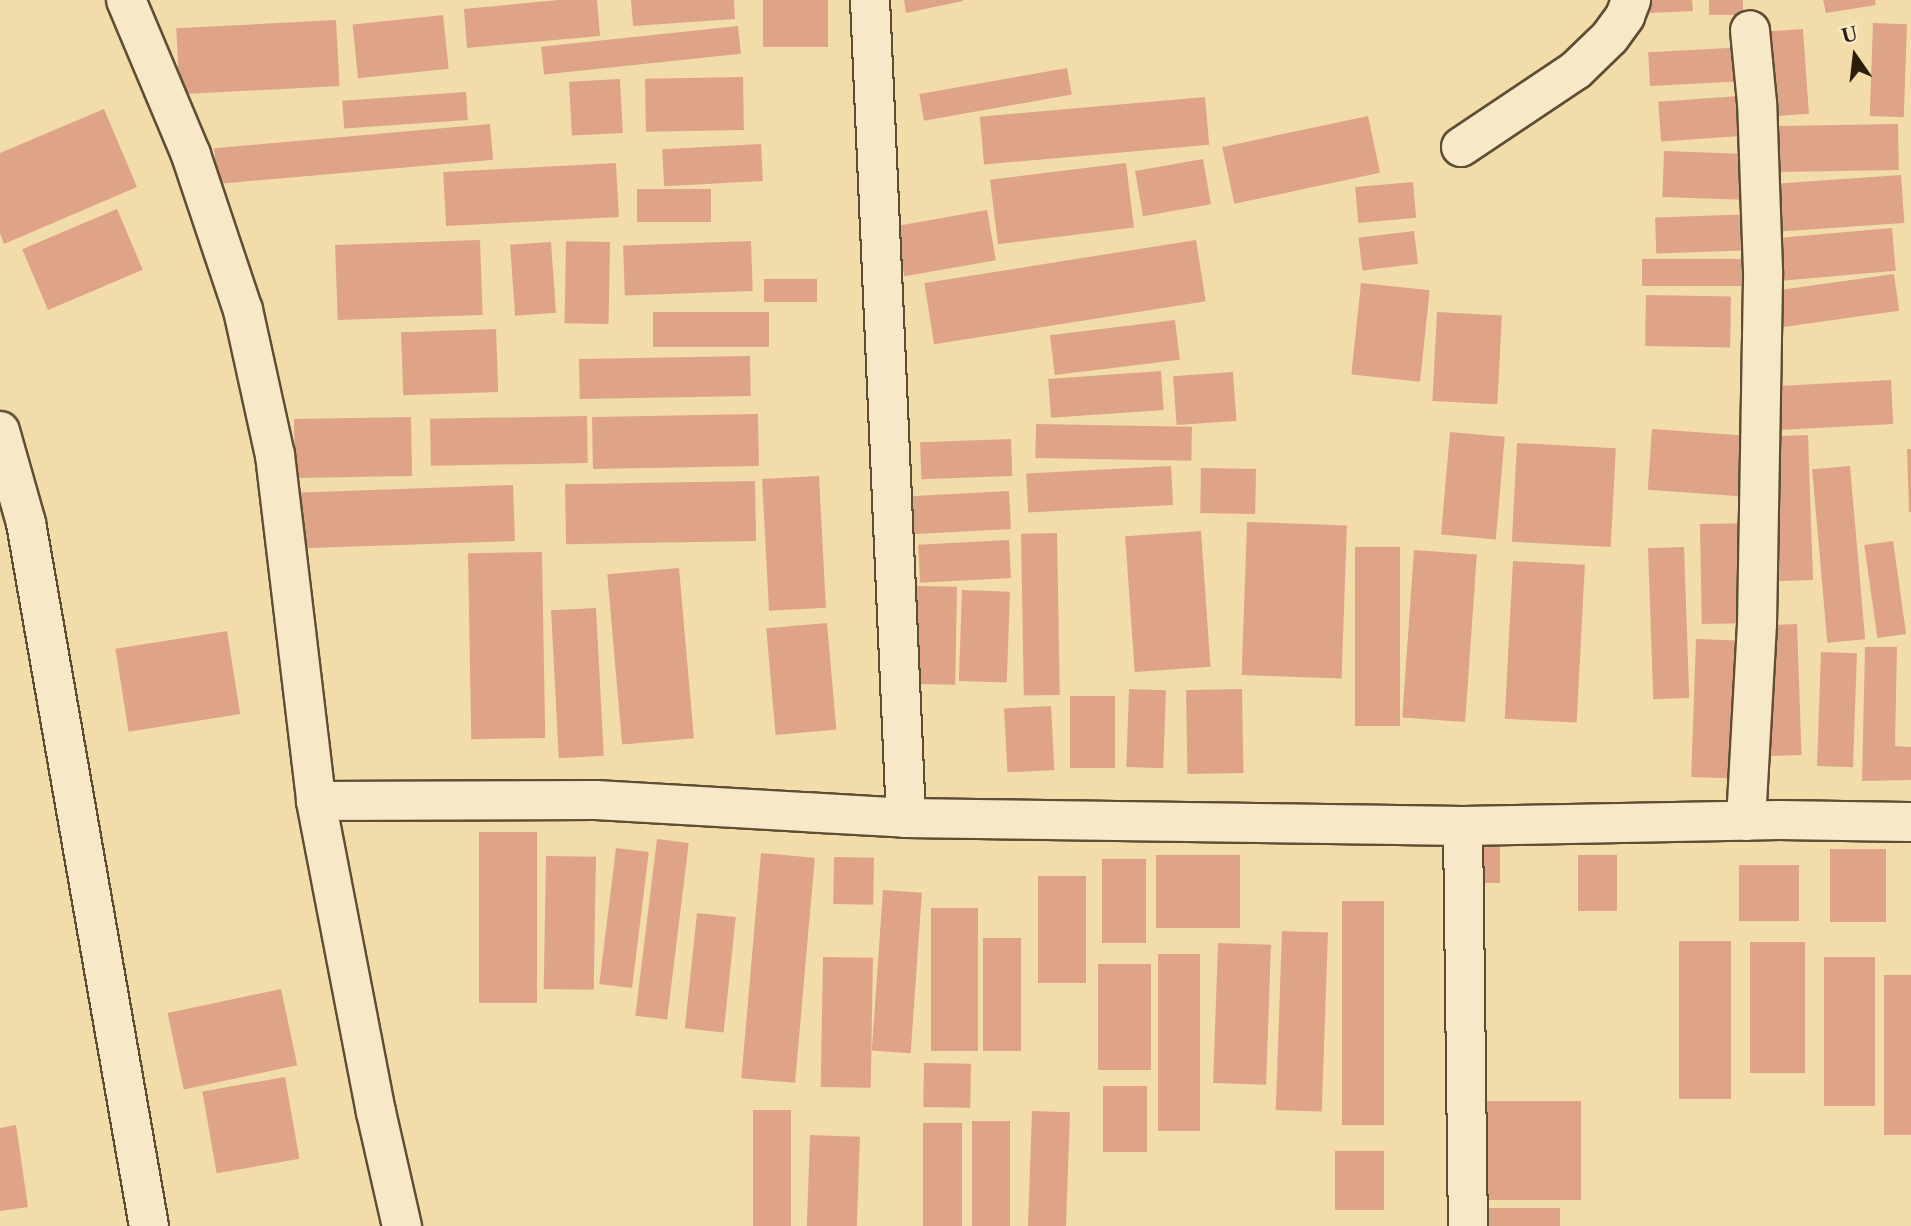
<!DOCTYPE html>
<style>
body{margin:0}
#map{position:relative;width:1911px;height:1226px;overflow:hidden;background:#f2dcaa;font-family:"Libre Caslon Text",serif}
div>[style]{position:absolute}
.building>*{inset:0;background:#dfa487;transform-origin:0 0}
.roads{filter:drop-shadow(2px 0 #5e4e34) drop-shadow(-2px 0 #5e4e34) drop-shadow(0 2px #5e4e34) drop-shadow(0 -2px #5e4e34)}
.minor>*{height:38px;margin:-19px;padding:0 19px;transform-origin:19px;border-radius:19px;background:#f7e8c8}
span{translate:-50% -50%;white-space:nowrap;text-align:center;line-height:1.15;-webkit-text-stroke:5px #f7e8c8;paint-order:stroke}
.north{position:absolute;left:1820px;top:21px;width:70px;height:70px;-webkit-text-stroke:5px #f7e8c8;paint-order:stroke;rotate:346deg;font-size:19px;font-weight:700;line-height:28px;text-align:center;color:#2c1e0d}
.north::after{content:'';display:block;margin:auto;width:24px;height:32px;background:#2c1e0d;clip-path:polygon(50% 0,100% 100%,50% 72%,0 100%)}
</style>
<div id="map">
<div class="building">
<i style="clip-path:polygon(559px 0,597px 0,600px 36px,467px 48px,464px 9px)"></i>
<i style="clip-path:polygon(631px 0,734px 0,735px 19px,633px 26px)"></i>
<i style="left:763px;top:0;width:65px;height:47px"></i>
<i style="clip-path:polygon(904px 0,963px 0,963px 1px,906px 13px)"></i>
<i style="clip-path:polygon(1649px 0,1692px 0,1693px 11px,1650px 13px)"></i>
<i style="left:1709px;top:0;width:34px;height:15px"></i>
<i style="clip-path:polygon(1823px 0,1875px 0,1876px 5px,1826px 13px)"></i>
<i style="left:443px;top:15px;width:54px;height:91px;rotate:84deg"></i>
<i style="left:336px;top:20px;width:66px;height:160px;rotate:87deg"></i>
<i style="left:1873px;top:23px;width:34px;height:93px;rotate:2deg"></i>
<i style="left:738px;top:26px;width:28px;height:198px;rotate:84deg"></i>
<i style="left:1803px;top:29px;width:85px;height:42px;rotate:86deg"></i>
<i style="left:1746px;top:47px;width:34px;height:98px;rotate:87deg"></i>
<i style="left:1067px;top:68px;width:27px;height:150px;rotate:80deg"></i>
<i style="left:743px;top:77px;width:53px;height:98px;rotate:89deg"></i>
<i style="left:620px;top:79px;width:54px;height:51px;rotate:87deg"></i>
<i style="left:466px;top:92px;width:28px;height:124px;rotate:86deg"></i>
<i style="left:1753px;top:95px;width:40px;height:95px;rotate:86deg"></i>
<i style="left:1205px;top:97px;width:48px;height:226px;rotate:85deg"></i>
<i style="clip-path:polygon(104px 109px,137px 187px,4px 244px,0 233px,0 153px)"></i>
<i style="left:1368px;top:116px;width:58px;height:149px;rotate:78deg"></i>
<i style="left:490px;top:124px;width:36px;height:277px;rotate:85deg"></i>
<i style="left:1898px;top:124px;width:46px;height:123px;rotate:89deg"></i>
<i style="left:761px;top:144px;width:37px;height:99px;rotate:87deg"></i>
<i style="left:1664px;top:151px;width:93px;height:46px;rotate:2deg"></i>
<i style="left:1203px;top:159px;width:46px;height:69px;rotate:80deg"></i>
<i style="left:616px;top:163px;width:54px;height:173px;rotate:87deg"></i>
<i style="left:1126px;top:163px;width:65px;height:137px;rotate:83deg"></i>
<i style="left:1901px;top:175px;width:48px;height:125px;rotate:86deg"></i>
<i style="left:1413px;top:182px;width:36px;height:58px;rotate:85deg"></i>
<i style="left:711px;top:189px;width:33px;height:74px;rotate:90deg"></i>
<i style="left:117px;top:209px;width:66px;height:103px;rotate:67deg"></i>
<i style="left:987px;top:210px;width:51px;height:93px;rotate:80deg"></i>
<i style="left:1756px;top:214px;width:36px;height:101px;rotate:88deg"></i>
<i style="left:1892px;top:228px;width:43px;height:117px;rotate:85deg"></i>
<i style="left:1414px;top:231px;width:33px;height:56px;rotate:83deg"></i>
<i style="left:480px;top:240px;width:75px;height:145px;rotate:88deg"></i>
<i style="left:1196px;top:240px;width:62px;height:275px;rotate:81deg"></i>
<i style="left:751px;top:241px;width:50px;height:128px;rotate:88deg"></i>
<i style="left:551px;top:242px;width:71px;height:41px;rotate:86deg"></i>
<i style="left:610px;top:242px;width:82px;height:44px;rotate:91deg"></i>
<i style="left:1642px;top:259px;width:100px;height:27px"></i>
<i style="left:1894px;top:274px;width:37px;height:119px;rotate:82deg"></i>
<i style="left:764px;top:279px;width:53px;height:23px"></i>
<i style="left:1361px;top:283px;width:69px;height:92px;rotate:6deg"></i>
<i style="left:1646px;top:295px;width:85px;height:51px;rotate:1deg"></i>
<i style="left:653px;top:312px;width:116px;height:35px"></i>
<i style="left:1437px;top:312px;width:65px;height:89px;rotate:3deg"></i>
<i style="left:1175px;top:320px;width:40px;height:126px;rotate:83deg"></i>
<i style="left:496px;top:329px;width:63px;height:95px;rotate:88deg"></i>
<i style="left:750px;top:356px;width:40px;height:171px;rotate:89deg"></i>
<i style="left:1161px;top:371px;width:39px;height:113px;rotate:86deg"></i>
<i style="left:1233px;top:372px;width:49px;height:60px;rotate:86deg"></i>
<i style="left:1891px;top:380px;width:44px;height:117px;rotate:87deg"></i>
<i style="left:758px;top:414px;width:52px;height:166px;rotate:89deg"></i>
<i style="left:587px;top:416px;width:47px;height:157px;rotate:89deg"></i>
<i style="left:411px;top:417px;width:59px;height:117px;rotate:89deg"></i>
<i style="left:1036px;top:424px;width:156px;height:34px;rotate:1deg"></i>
<i style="left:1652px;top:429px;width:95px;height:61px;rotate:4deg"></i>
<i style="left:1450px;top:432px;width:55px;height:103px;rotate:5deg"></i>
<i style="left:1808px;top:435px;width:145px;height:47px;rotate:88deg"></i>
<i style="left:1011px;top:439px;width:37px;height:91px;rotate:88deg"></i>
<i style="left:1517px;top:443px;width:99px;height:99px;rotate:3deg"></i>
<i style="clip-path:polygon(1907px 449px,1911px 449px,1911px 512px,1909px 512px)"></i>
<i style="left:1171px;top:466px;width:39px;height:145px;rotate:87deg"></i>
<i style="left:1850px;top:466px;width:174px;height:38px;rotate:85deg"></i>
<i style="left:1201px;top:468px;width:55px;height:45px;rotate:1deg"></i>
<i style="left:819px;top:476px;width:132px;height:57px;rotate:87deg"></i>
<i style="left:755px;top:481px;width:60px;height:190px;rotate:89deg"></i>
<i style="left:513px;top:485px;width:56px;height:212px;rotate:88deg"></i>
<i style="left:1009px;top:491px;width:38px;height:99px;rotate:87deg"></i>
<i style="left:1247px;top:522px;width:100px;height:153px;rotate:2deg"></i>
<i style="left:1753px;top:523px;width:100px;height:53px;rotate:89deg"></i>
<i style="left:1201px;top:531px;width:136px;height:76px;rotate:86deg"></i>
<i style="left:1057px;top:533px;width:162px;height:36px;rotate:89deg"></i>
<i style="left:1009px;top:540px;width:38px;height:91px;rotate:87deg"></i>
<i style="left:1893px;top:541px;width:94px;height:29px;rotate:82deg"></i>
<i style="left:1355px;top:547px;width:45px;height:179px"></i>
<i style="left:1684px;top:547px;width:151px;height:36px;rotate:88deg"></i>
<i style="left:1414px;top:550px;width:63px;height:168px;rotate:4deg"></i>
<i style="left:542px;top:552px;width:186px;height:74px;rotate:89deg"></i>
<i style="left:1513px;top:561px;width:72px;height:158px;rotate:3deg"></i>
<i style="left:679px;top:568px;width:171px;height:72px;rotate:85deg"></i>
<i style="left:913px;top:586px;width:44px;height:98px;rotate:1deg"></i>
<i style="left:962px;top:590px;width:48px;height:91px;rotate:2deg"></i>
<i style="left:596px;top:608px;width:148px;height:45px;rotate:87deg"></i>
<i style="left:827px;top:623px;width:107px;height:61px;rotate:85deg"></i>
<i style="left:1797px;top:624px;width:131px;height:38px;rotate:88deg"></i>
<i style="left:227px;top:631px;width:84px;height:113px;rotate:81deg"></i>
<i style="left:1696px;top:639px;width:51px;height:138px;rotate:2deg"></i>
<i style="clip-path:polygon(1865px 647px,1897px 647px,1895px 746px,1911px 747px,1911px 780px,1862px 781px)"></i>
<i style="left:1821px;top:652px;width:36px;height:114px;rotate:2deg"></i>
<i style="left:1129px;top:689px;width:37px;height:78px;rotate:2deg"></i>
<i style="left:1242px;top:689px;width:84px;height:56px;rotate:89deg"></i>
<i style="left:1070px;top:696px;width:45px;height:72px"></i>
<i style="left:1051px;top:706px;width:64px;height:47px;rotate:87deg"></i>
<i style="left:479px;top:832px;width:58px;height:171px"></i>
<i style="left:657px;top:839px;width:32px;height:178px;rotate:7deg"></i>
<i style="left:1469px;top:845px;width:31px;height:38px"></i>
<i style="left:616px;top:848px;width:33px;height:137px;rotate:7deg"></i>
<i style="left:1830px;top:849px;width:56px;height:73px"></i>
<i style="left:761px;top:853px;width:54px;height:226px;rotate:5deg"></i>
<i style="left:1240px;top:855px;width:73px;height:84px;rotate:90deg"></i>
<i style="left:1578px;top:855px;width:39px;height:56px"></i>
<i style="left:546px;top:856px;width:50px;height:133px;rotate:1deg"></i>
<i style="left:834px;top:857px;width:40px;height:47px;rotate:1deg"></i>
<i style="left:1102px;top:859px;width:44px;height:84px"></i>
<i style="left:1739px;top:865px;width:60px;height:56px"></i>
<i style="left:1038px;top:876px;width:48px;height:107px"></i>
<i style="left:883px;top:890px;width:39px;height:161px;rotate:4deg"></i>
<i style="left:1342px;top:901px;width:42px;height:224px"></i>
<i style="left:931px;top:908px;width:47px;height:143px"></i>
<i style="left:697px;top:913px;width:39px;height:116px;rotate:6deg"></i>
<i style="left:1282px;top:931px;width:46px;height:179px;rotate:2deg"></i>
<i style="left:983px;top:938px;width:38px;height:113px"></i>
<i style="left:1679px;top:941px;width:52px;height:158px"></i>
<i style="left:1805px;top:942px;width:131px;height:55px;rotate:90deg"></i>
<i style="left:1218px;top:943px;width:53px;height:140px;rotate:2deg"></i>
<i style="left:1158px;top:954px;width:42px;height:177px"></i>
<i style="left:823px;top:957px;width:50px;height:130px;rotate:1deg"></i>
<i style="left:1875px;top:957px;width:149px;height:51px;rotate:90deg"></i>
<i style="left:1098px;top:964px;width:53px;height:106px"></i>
<i style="left:1884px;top:975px;width:27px;height:160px"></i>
<i style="left:281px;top:989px;width:78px;height:116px;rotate:78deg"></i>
<i style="left:924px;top:1063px;width:47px;height:44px;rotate:1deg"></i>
<i style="left:285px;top:1077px;width:83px;height:84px;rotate:80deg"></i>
<i style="left:1103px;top:1086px;width:44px;height:66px"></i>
<i style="left:1581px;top:1101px;width:99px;height:101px;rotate:90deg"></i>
<i style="left:753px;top:1110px;width:38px;height:116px"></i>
<i style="left:1032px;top:1111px;width:38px;height:115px;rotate:2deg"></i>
<i style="left:972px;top:1121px;width:38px;height:105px"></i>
<i style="left:923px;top:1123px;width:39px;height:103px"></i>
<i style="clip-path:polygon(16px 1125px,28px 1207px,0 1211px,0 1128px)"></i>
<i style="left:810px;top:1135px;width:50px;height:91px;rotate:2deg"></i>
<i style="left:1335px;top:1151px;width:49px;height:59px"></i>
<i style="left:1560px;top:1208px;width:18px;height:84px;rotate:90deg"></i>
</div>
<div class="roads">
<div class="minor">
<i style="left:126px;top:0;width:168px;rotate:67.2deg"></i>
<i style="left:191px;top:155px;width:163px;rotate:71.5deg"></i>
<i style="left:243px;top:310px;width:148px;rotate:77.6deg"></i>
<i style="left:275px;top:455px;width:348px;rotate:83.2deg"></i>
<i style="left:316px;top:801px;width:317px;rotate:79.1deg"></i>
<i style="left:376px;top:1112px;width:117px;rotate:77.2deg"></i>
<i style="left:870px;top:0;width:819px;rotate:87.48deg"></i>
<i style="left:1461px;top:147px;width:138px;rotate:-33.8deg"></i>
<i style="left:1576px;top:70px;width:47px;rotate:-44.1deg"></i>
<i style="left:1610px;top:37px;width:26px;rotate:-54deg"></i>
<i style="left:1625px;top:16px;width:17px;rotate:-69deg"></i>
<i style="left:0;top:431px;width:96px;rotate:74.2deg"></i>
<i style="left:26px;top:523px;width:714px;rotate:80.08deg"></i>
<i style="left:316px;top:801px;width:280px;rotate:-0.2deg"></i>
<i style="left:596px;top:800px;width:311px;rotate:3.3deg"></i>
<i style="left:906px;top:818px;width:557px;rotate:0.82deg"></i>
<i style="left:1463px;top:826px;width:316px;rotate:-1.1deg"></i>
<i style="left:1779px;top:820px;width:132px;rotate:0.9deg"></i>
<i style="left:1746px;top:821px;width:197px;rotate:-86.8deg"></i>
<i style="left:1757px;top:624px;width:353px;rotate:-89deg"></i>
<i style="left:1763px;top:271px;width:168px;rotate:-92deg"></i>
<i style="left:1757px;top:103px;width:73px;rotate:-95.5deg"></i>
<i style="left:1463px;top:826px;width:400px;rotate:89.3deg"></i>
</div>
</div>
<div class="north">U</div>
</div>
